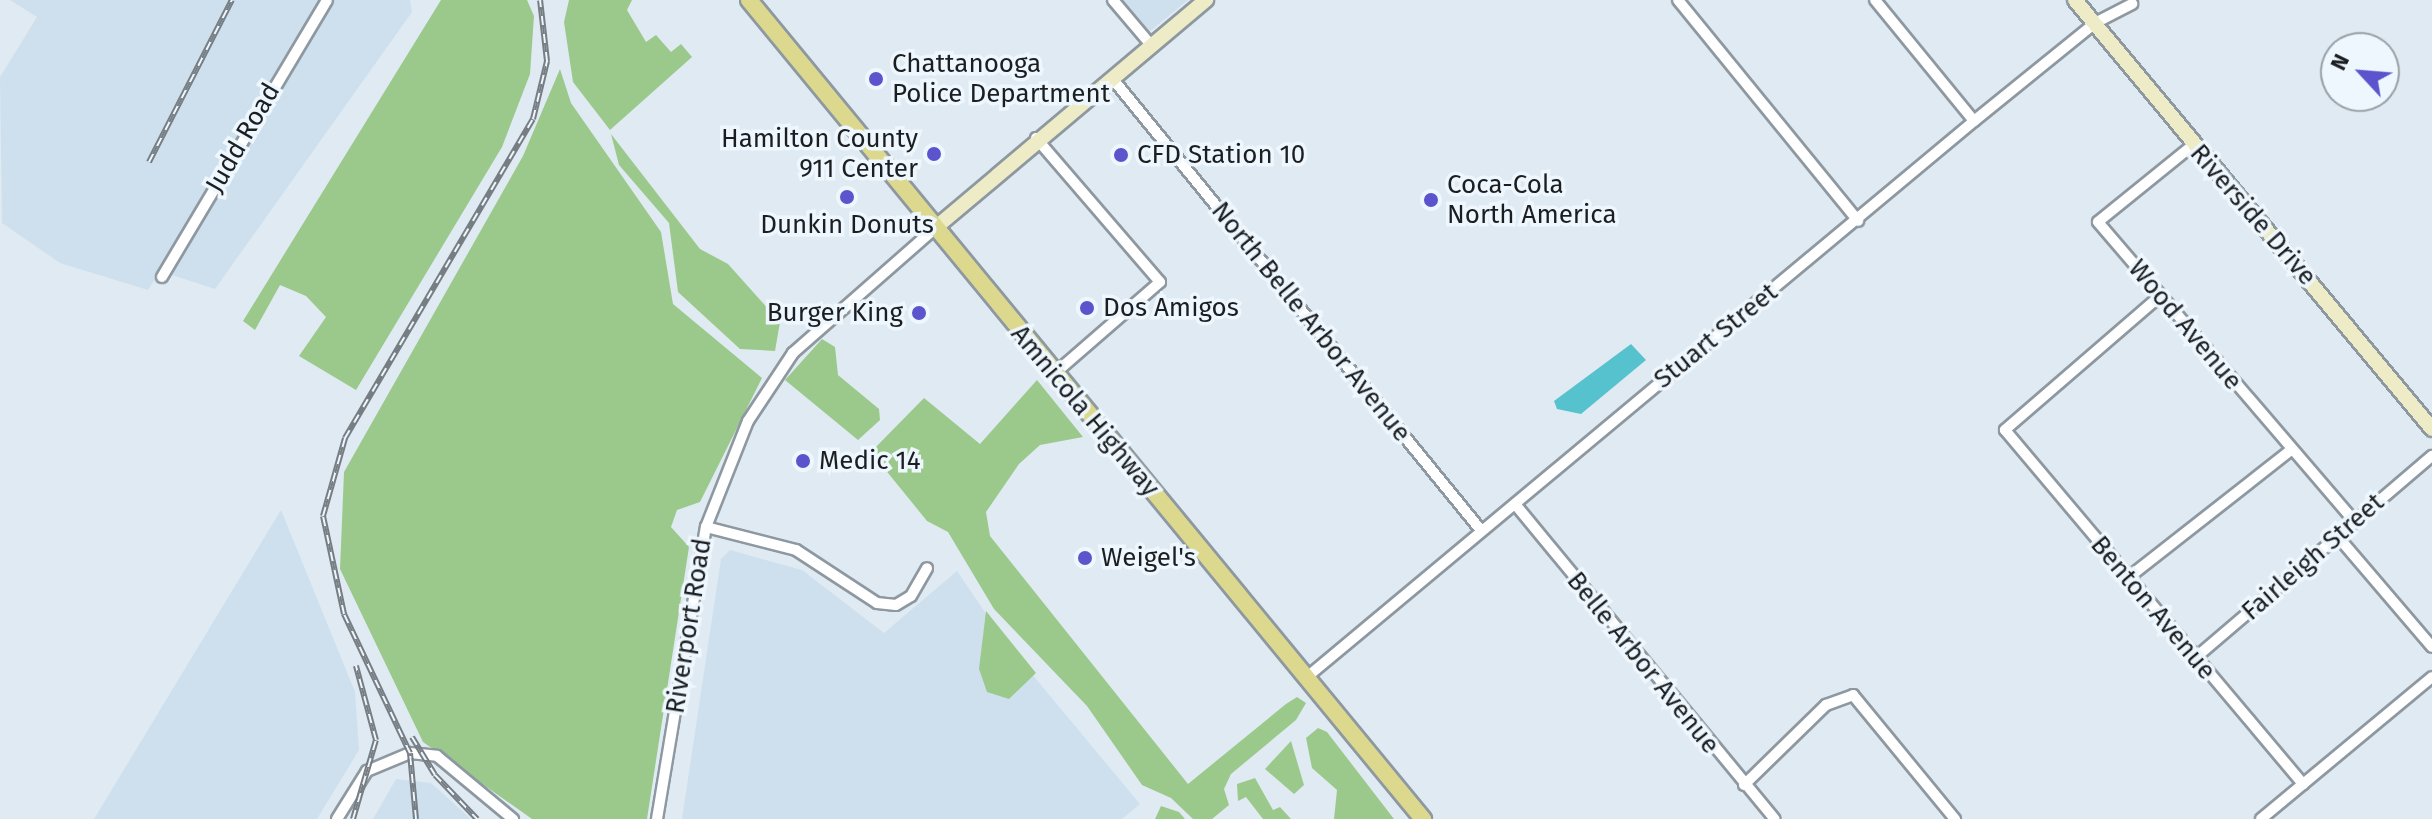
<!DOCTYPE html>
<style>
body{margin:0}
#map{position:relative;width:2432px;height:819px;overflow:hidden;background:#e0eaf3;font-family:"Fira Sans",sans-serif}
div>[style]{position:absolute}
.built>*{inset:0;background:#cee0ed}
.green>*{inset:0;background:#9ac98b}
.water>*{inset:0;background:#56c2cd}
.roads{filter:drop-shadow(2px 0 #8e98a0) drop-shadow(-2px 0 #8e98a0) drop-shadow(0 2px #8e98a0) drop-shadow(0 -2px #8e98a0)}
.street>*{height:10px;margin:-5px;padding:0 5px;transform-origin:5px;border-radius:5px;background:#fff}
.secondary>*{height:14px;margin:-7px;padding:0 7px;transform-origin:7px;border-radius:7px;background:#edecc7}
.primary>*{height:16px;margin:-8px;padding:0 8px;transform-origin:8px;border-radius:8px;background:#dcd98f}
.rail>*{height:6px;margin-top:-3px;transform-origin:0;background:repeating-linear-gradient(90deg,#eff7fe 0 9px,#767d83 0 18px);box-sizing:border-box;border-block:2px solid #767d83}
.dots>*{width:22px;height:22px;translate:-50% -50%;box-sizing:border-box;border:4px solid #eff7fe;border-radius:50%}
span{translate:-50% -50%;white-space:nowrap;text-align:center;line-height:1.15;-webkit-text-stroke:7px #eff7fe;paint-order:stroke}
.poi-label{font-size:26px;color:#1b1f22}
.left{translate:0 -50%;text-align:left}
.right{translate:-100% -50%;text-align:right}
.street-label{font-size:26px;color:#1b1f22}
.north{position:absolute;left:2320px;top:32px;width:80px;height:80px;box-sizing:border-box;background:#eff7fe;border:2px solid #9aa1a6;border-radius:50%;rotate:296deg;font-size:22px;font-weight:700;line-height:32px;text-align:center;color:#1b1f22}
.north::after{content:'';display:block;margin:auto;width:28px;height:36px;background:#5b54cc;clip-path:polygon(50% 0,100% 100%,50% 72%,0 100%)}
</style>
<div id="map">
<div class="built">
<i style="clip-path:polygon(10px 0,410px 0,412px 12px,215px 289px,160px 271px,148px 290px,60px 263px,2px 223px,0 77px,37px 17px)"></i>
<i style="clip-path:polygon(1122px 0,1188px 0,1149px 32px)"></i>
<i style="clip-path:polygon(281px 510px,355px 692px,359px 750px,317px 819px,94px 819px)"></i>
<i style="clip-path:polygon(730px 550px,802px 570px,884px 633px,957px 571px,1006px 643px,1140px 804px,1122px 819px,682px 819px,721px 559px)"></i>
<i style="clip-path:polygon(396px 779px,431px 783px,471px 819px,373px 819px)"></i>
</div>
<div class="green">
<i style="clip-path:polygon(441px 0,527px 0,534px 16px,530px 74px,502px 147px,356px 390px,299px 356px,326px 317px,306px 296px,280px 285px,255px 330px,243px 321px)"></i>
<i style="clip-path:polygon(569px 0,632px 0,627px 10px,646px 42px,656px 35px,671px 52px,681px 44px,692px 57px,610px 130px,573px 82px,564px 22px)"></i>
<i style="clip-path:polygon(560px 69px,571px 103px,661px 232px,673px 304px,762px 378px,700px 502px,677px 510px,671px 527px,689px 547px,647px 819px,532px 819px,423px 742px,340px 569px,344px 472px,523px 156px)"></i>
<i style="clip-path:polygon(611px 134px,700px 249px,728px 264px,780px 322px,775px 351px,740px 349px,678px 292px,669px 223px,619px 165px)"></i>
<i style="clip-path:polygon(822px 339px,835px 347px,838px 375px,879px 409px,880px 420px,858px 440px,785px 380px)"></i>
<i style="clip-path:polygon(1037px 380px,1083px 437px,1040px 445px,1019px 464px,986px 512px,990px 536px,1188px 784px,1286px 704px,1297px 697px,1306px 703px,1296px 720px,1231px 774px,1224px 789px,1229px 805px,1212px 819px,1193px 819px,1171px 798px,1142px 785px,1087px 706px,994px 609px,948px 532px,927px 521px,871px 452px,924px 398px,980px 444px)"></i>
<i style="clip-path:polygon(986px 611px,1036px 673px,1009px 699px,987px 692px,979px 669px)"></i>
<i style="clip-path:polygon(1318px 728px,1327px 732px,1394px 819px,1334px 819px,1337px 790px,1312px 768px,1306px 738px)"></i>
<i style="clip-path:polygon(1291px 741px,1304px 785px,1294px 794px,1265px 769px)"></i>
<i style="clip-path:polygon(1255px 778px,1273px 810px,1280px 807px,1291px 819px,1263px 819px,1246px 797px,1238px 801px,1237px 784px)"></i>
<i style="clip-path:polygon(1161px 806px,1179px 812px,1185px 819px,1155px 819px)"></i>
</div>
<div class="water">
<i style="clip-path:polygon(1631px 344px,1646px 360px,1581px 414px,1557px 409px,1554px 401px)"></i>
</div>
<div class="roads">
<div class="street">
<i style="left:1113px;top:0;width:59px;rotate:49.8deg"></i>
<i style="left:1678px;top:0;width:285px;rotate:50.8deg"></i>
<i style="left:1875px;top:0;width:156px;rotate:50.7deg"></i>
<i style="left:1112px;top:78px;width:582px;rotate:50.79deg"></i>
<i style="left:1036px;top:138px;width:190px;rotate:49.3deg"></i>
<i style="left:1160px;top:282px;width:140px;rotate:139deg"></i>
<i style="left:2193px;top:145px;width:122px;rotate:141deg"></i>
<i style="left:2098px;top:222px;width:392px;rotate:49.4deg"></i>
<i style="left:162px;top:277px;width:322px;rotate:-59.2deg"></i>
<i style="left:2160px;top:296px;width:205px;rotate:139.2deg"></i>
<i style="left:2005px;top:430px;width:463px;rotate:49.9deg"></i>
<i style="left:1515px;top:504px;width:408px;rotate:50.5deg"></i>
<i style="left:706px;top:527px;width:93px;rotate:14.3deg"></i>
<i style="left:796px;top:550px;width:97px;rotate:33.2deg"></i>
<i style="left:877px;top:603px;width:19px;rotate:6deg"></i>
<i style="left:896px;top:605px;width:17px;rotate:-31deg"></i>
<i style="left:911px;top:596px;width:32px;rotate:-60deg"></i>
<i style="left:2339px;top:538px;width:143px;rotate:49.5deg"></i>
<i style="left:2129px;top:577px;width:206px;rotate:-38.1deg"></i>
<i style="left:2194px;top:659px;width:313px;rotate:-40.5deg"></i>
<i style="left:1307px;top:677px;width:868px;rotate:-39.81deg"></i>
<i style="left:1974px;top:121px;width:156px;rotate:-39deg"></i>
<i style="left:2095px;top:23px;width:42px;rotate:-27.2deg"></i>
<i style="left:1744px;top:785px;width:115px;rotate:-44.3deg"></i>
<i style="left:1826px;top:705px;width:29px;rotate:-20deg"></i>
<i style="left:1853px;top:695px;width:161px;rotate:50.6deg"></i>
<i style="left:337px;top:819px;width:57px;rotate:-58deg"></i>
<i style="left:367px;top:771px;width:47px;rotate:-22.7deg"></i>
<i style="left:410px;top:753px;width:27px;rotate:6deg"></i>
<i style="left:437px;top:756px;width:99px;rotate:39.7deg"></i>
<i style="left:657px;top:819px;width:296px;rotate:-80.5deg"></i>
<i style="left:706px;top:527px;width:114px;rotate:-68.4deg"></i>
<i style="left:748px;top:421px;width:82px;rotate:-56.5deg"></i>
<i style="left:793px;top:353px;width:188px;rotate:-41.3deg"></i>
<i style="left:2261px;top:819px;width:222px;rotate:-39.7deg"></i>
</div>
<div class="secondary">
<i style="left:2075px;top:0;width:558px;rotate:50.23deg"></i>
<i style="left:934px;top:229px;width:356px;rotate:-40.1deg"></i>
</div>
<div class="primary">
<i style="left:749px;top:0;width:1061px;rotate:50.55deg"></i>
</div>
</div>
<div class="rail">
<i style="left:149px;top:162px;width:182px;rotate:-62.9deg"></i>
<i style="left:412px;top:737px;width:44px;rotate:58.8deg"></i>
<i style="left:435px;top:775px;width:61px;rotate:46.3deg"></i>
<i style="left:353px;top:819px;width:82px;rotate:-73.8deg"></i>
<i style="left:376px;top:740px;width:77px;rotate:-105.1deg"></i>
<i style="left:416px;top:819px;width:66px;rotate:-95.2deg"></i>
<i style="left:410px;top:753px;width:154px;rotate:-115.4deg"></i>
<i style="left:344px;top:614px;width:100px;rotate:-102.1deg"></i>
<i style="left:323px;top:516px;width:81px;rotate:-74.2deg"></i>
<i style="left:345px;top:438px;width:370px;rotate:-59.5deg"></i>
<i style="left:533px;top:119px;width:60px;rotate:-76.4deg"></i>
<i style="left:547px;top:61px;width:61px;rotate:-96.5deg"></i>
</div>
<div class="dots">
<i style="left:876px;top:79px;background:#5b54cc"></i>
<i style="left:934px;top:154px;background:#5b54cc"></i>
<i style="left:1121px;top:155px;background:#5b54cc"></i>
<i style="left:847px;top:197px;background:#5b54cc"></i>
<i style="left:1431px;top:200px;background:#5b54cc"></i>
<i style="left:1087px;top:308px;background:#5b54cc"></i>
<i style="left:919px;top:313px;background:#5b54cc"></i>
<i style="left:803px;top:461px;background:#5b54cc"></i>
<i style="left:1085px;top:558px;background:#5b54cc"></i>
</div>
<div class="poi-label">
<span class="left" style="left:892px;top:79px">Chattanooga<br>Police Department</span>
<span class="right" style="left:918px;top:154px">Hamilton County<br>911 Center</span>
<span class="left" style="left:1137px;top:155px">CFD Station 10</span>
<span class="left" style="left:1447px;top:200px">Coca-Cola<br>North America</span>
<span style="left:847px;top:225px">Dunkin Donuts</span>
<span class="left" style="left:1103px;top:308px">Dos Amigos</span>
<span class="right" style="left:903px;top:313px">Burger King</span>
<span class="left" style="left:819px;top:461px">Medic 14</span>
<span class="left" style="left:1101px;top:558px">Weigel's</span>
</div>
<div class="street-label">
<span style="left:243px;top:138px;rotate:-60deg">Judd Road</span>
<span style="left:2253px;top:215px;rotate:49deg">Riverside Drive</span>
<span style="left:1311px;top:322px;rotate:51deg">North Belle Arbor Avenue</span>
<span style="left:2185px;top:325px;rotate:50deg">Wood Avenue</span>
<span style="left:1716px;top:336px;rotate:-39deg">Stuart Street</span>
<span style="left:1085px;top:411px;rotate:50deg">Amnicola Highway</span>
<span style="left:2313px;top:557px;rotate:-41deg">Fairleigh Street</span>
<span style="left:2153px;top:608px;rotate:50deg">Benton Avenue</span>
<span style="left:689px;top:626px;rotate:-81deg">Riverport Road</span>
<span style="left:1643px;top:663px;rotate:51deg">Belle Arbor Avenue</span>
</div>
<div class="north">N</div>
</div>
